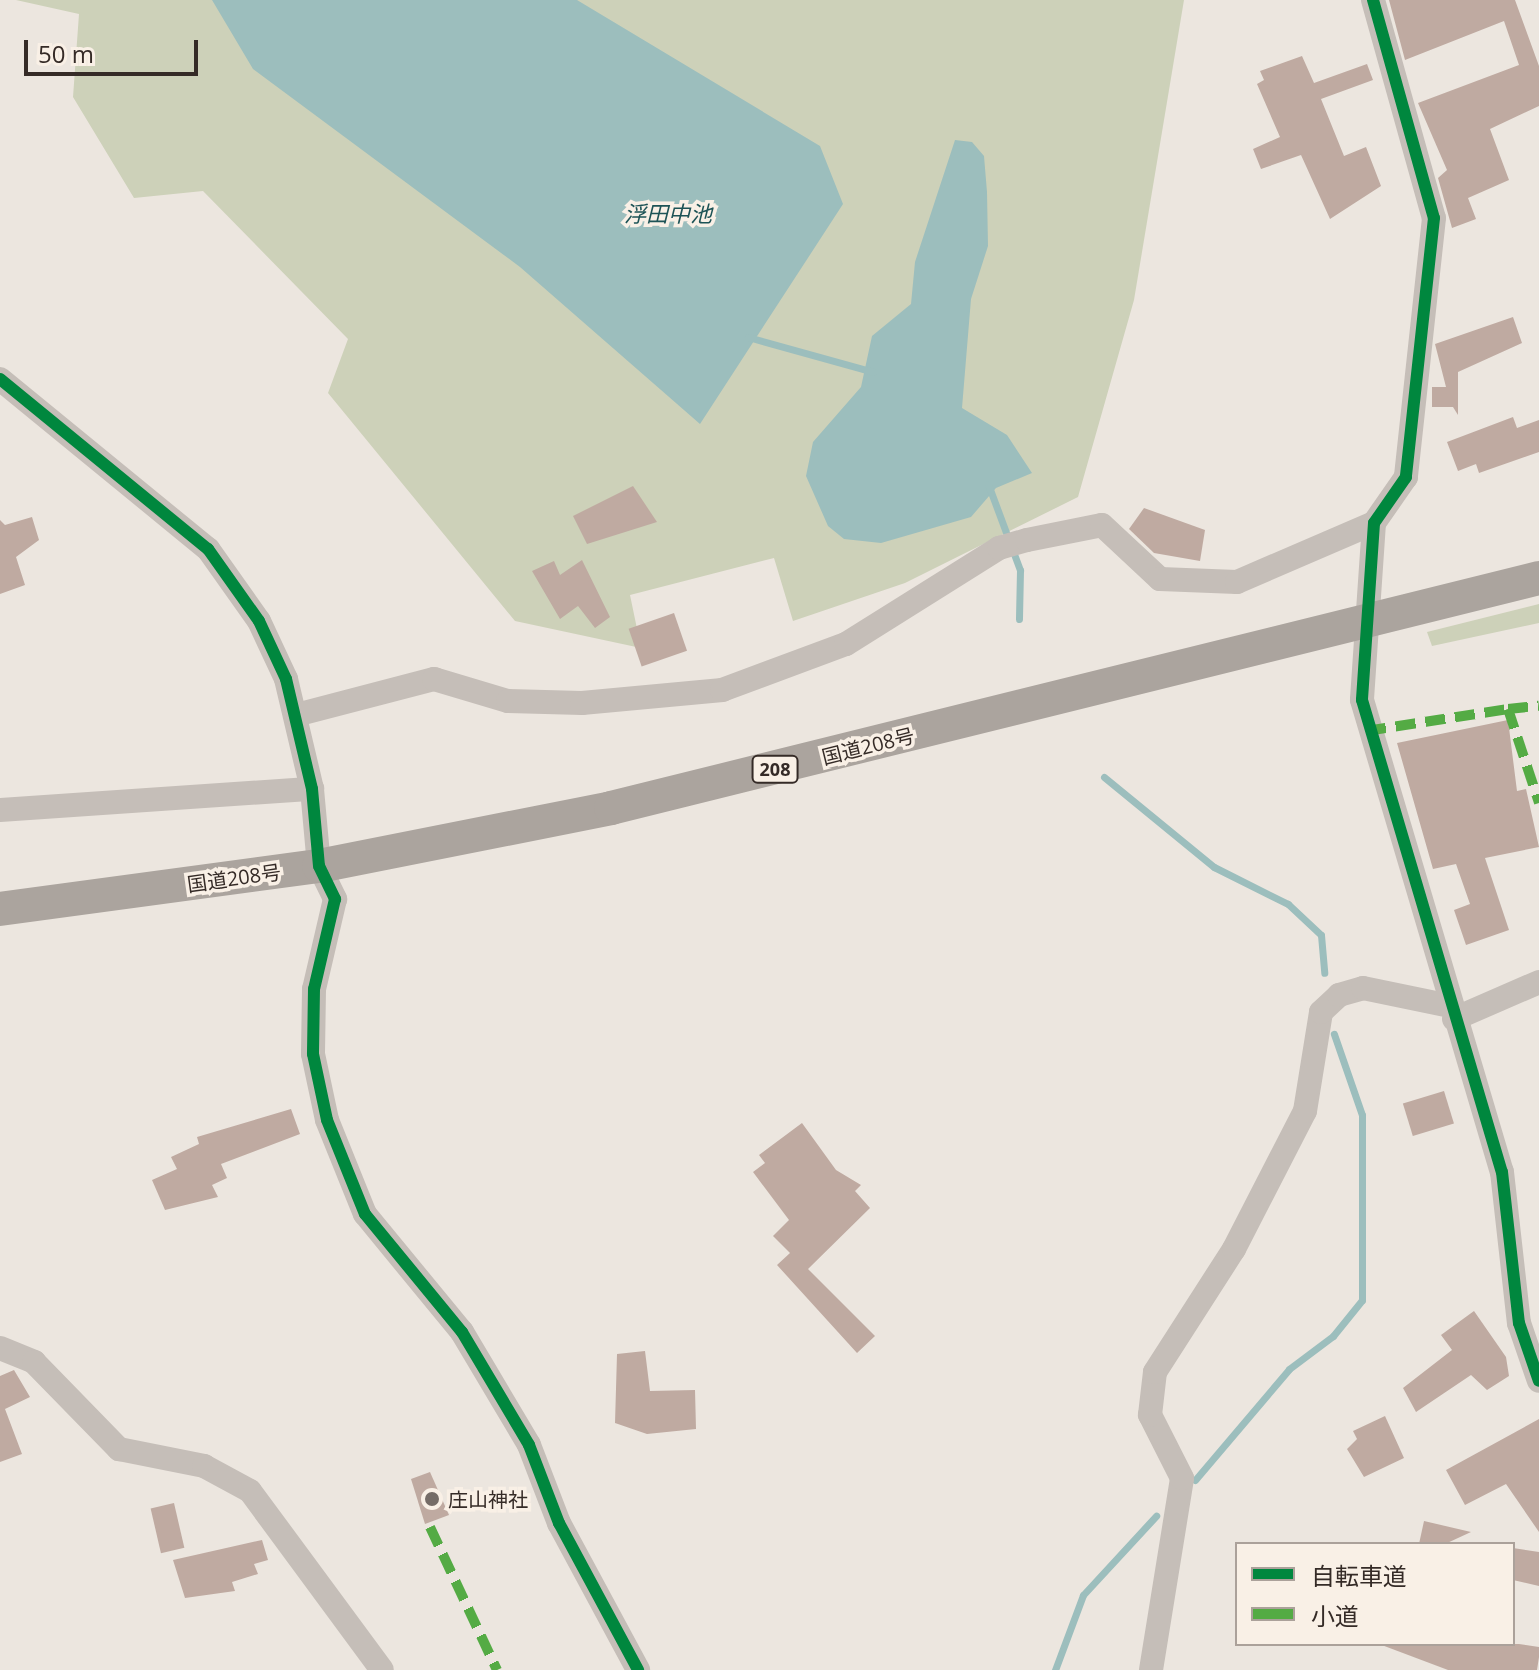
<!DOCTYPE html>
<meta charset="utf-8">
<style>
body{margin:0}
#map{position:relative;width:1539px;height:1670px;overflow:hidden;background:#ece6df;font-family:"Open Sans","Noto Sans JP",sans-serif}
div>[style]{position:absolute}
.green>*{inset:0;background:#cdd1b9}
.water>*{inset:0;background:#9cbebd}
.stream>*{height:7px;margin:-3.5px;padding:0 3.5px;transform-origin:3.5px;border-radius:3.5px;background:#9cbebd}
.building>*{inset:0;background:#bfaaa1;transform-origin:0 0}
.minor>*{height:24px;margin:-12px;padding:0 12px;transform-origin:12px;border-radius:12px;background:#c5beb8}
.highway>*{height:34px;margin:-17px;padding:0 17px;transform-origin:17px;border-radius:17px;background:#aba49e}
.quiet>*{height:10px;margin-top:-5px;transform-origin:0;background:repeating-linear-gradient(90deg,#54ab44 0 20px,transparent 0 30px)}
.cycleway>*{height:12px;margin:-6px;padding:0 6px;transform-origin:6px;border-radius:6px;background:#00873e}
.dots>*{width:22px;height:22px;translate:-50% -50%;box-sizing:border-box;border:4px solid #f9f0e6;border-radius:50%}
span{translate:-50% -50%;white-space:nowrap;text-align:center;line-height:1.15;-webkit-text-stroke:7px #f9f0e6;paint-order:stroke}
.shield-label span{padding:2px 6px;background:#f9f0e6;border:2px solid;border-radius:6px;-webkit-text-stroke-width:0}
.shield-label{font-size:18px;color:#352b27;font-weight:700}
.street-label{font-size:20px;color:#352b27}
.poi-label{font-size:20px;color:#352b27}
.left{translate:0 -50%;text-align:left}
.water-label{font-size:22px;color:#1d5356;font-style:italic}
.legend{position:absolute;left:1235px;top:1542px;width:280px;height:104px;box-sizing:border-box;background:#f9f0e6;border:2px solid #aba19a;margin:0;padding:10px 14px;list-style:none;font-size:24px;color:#352b27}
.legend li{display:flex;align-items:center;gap:16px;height:40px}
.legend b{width:40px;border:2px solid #aba19a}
.scale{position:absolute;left:24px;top:40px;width:174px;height:36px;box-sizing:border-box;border:4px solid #352b27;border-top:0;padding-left:10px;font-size:24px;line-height:28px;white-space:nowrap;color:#352b27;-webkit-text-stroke:6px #f9f0e6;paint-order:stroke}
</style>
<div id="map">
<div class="green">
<i style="clip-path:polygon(16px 0,1184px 0,1134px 300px,1078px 497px,905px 583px,793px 621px,774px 558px,630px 595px,641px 648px,515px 621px,328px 393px,348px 339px,203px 191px,134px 198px,73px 97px,79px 14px)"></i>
<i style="clip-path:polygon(1539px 604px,1539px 623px,1432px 646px,1427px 632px)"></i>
</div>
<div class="water">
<i style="clip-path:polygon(212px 0,577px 0,820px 146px,843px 204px,700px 424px,520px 267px,253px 69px)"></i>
<i style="clip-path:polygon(955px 140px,972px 142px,984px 156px,987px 192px,988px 246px,971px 299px,962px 408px,1007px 435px,1032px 473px,996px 488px,971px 517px,881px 543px,844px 539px,828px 526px,806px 476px,813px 442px,861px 387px,872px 336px,911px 304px,915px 262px)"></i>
</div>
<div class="stream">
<i style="left:748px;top:337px;width:130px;rotate:15.6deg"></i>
<i style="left:988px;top:484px;width:92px;rotate:69.6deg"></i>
<i style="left:1020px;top:570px;width:49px;rotate:91.2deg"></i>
<i style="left:1104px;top:777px;width:142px;rotate:39.3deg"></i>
<i style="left:1214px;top:867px;width:83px;rotate:26.6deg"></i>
<i style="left:1288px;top:904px;width:45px;rotate:43.2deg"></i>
<i style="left:1321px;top:935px;width:38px;rotate:85deg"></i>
<i style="left:1195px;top:1480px;width:145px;rotate:-49.7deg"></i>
<i style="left:1289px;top:1369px;width:55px;rotate:-36.9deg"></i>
<i style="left:1333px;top:1336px;width:46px;rotate:-51.1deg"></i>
<i style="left:1362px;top:1300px;width:185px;rotate:-90deg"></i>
<i style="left:1362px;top:1115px;width:86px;rotate:-109.1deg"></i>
<i style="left:1055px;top:1670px;width:80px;rotate:-69.5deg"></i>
<i style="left:1083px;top:1595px;width:108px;rotate:-47.3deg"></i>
</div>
<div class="building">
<i style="clip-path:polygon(1389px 0,1515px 0,1539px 66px,1539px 106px,1490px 129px,1509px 180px,1468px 198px,1476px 219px,1452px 228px,1438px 178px,1447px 170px,1418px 103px,1519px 65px,1504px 21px,1405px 60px)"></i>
<i style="clip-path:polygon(1302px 56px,1314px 83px,1367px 64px,1373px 80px,1321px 99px,1344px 156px,1366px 147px,1381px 186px,1330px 219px,1301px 155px,1261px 169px,1253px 149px,1280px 137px,1257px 84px,1264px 80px,1260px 71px)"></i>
<i style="clip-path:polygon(1513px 317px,1522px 343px,1458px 372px,1458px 415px,1453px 407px,1432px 407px,1432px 387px,1446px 387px,1435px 344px)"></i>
<i style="clip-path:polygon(1513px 417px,1517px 428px,1539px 420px,1539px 452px,1479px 473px,1476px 464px,1458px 471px,1447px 442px)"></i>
<i style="clip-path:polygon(633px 486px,657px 522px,587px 544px,573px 516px)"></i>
<i style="clip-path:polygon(1144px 508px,1205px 530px,1200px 561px,1154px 553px,1129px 529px)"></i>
<i style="clip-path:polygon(32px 517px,39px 540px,16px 557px,25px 585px,0 594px,0 520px,5px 525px)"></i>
<i style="clip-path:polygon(582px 560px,610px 617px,595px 628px,578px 606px,560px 619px,532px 571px,554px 561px,560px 575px)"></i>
<i style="left:674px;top:613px;width:40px;height:48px;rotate:71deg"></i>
<i style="clip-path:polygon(1508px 720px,1517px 791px,1526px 789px,1539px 847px,1485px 858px,1509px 930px,1466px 945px,1454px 910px,1470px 904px,1456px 864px,1433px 869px,1397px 743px)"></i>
<i style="left:1444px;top:1091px;width:34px;height:43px;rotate:73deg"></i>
<i style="clip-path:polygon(291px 1109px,300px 1134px,221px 1164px,227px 1178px,212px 1185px,218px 1197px,165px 1210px,152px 1180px,177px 1169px,171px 1157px,199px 1144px,197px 1137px)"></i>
<i style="clip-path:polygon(802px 1123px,836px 1170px,861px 1185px,855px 1191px,870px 1208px,808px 1269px,875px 1336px,857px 1353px,777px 1265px,790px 1253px,773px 1236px,789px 1220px,753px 1172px,765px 1163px,759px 1155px)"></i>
<i style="clip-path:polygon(1474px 1311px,1506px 1357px,1509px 1376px,1487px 1390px,1471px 1375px,1416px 1412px,1403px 1388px,1452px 1350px,1441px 1335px)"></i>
<i style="clip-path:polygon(645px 1351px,650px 1391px,695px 1390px,696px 1429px,647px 1434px,615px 1423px,617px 1354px)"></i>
<i style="clip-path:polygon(14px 1370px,30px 1397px,5px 1409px,22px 1454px,0 1462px,0 1376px)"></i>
<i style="clip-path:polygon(1385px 1416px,1404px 1458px,1364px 1477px,1347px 1449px,1357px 1439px,1353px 1431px)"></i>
<i style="clip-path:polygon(1539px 1419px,1539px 1532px,1506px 1484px,1465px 1505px,1446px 1470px)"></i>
<i style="clip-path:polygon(430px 1472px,449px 1515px,425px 1524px,411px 1479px)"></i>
<i style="left:174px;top:1503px;width:46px;height:24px;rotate:77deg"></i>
<i style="clip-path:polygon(1424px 1521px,1471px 1532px,1445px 1544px,1419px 1544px)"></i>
<i style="clip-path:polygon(262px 1540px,268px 1560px,254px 1564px,258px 1574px,232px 1582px,235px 1591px,185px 1598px,173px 1560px)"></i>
<i style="clip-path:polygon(1513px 1548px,1539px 1552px,1539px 1586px,1513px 1580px)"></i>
<i style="clip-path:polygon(1379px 1644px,1519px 1644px,1539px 1647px,1539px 1657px,1537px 1670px,1448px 1670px)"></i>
</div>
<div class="minor">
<i style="left:1373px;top:0;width:226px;rotate:74.4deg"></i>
<i style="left:1434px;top:218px;width:261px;rotate:96.2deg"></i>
<i style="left:1406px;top:477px;width:56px;rotate:124.8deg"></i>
<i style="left:1374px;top:523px;width:177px;rotate:93.9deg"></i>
<i style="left:1362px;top:700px;width:492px;rotate:73.5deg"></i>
<i style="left:1502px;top:1172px;width:152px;rotate:83.6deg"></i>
<i style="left:1519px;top:1323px;width:61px;rotate:71deg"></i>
<i style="left:0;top:379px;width:269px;rotate:39.3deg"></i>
<i style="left:208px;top:549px;width:88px;rotate:54.7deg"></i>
<i style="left:259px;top:621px;width:64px;rotate:65deg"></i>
<i style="left:286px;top:679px;width:113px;rotate:76.7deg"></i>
<i style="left:312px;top:789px;width:77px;rotate:84.8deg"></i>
<i style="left:319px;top:866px;width:37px;rotate:64deg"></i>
<i style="left:335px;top:899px;width:92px;rotate:103.1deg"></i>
<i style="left:314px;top:989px;width:65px;rotate:90.9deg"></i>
<i style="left:313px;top:1054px;width:67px;rotate:78deg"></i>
<i style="left:327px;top:1120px;width:101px;rotate:68deg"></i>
<i style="left:365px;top:1214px;width:153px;rotate:50.6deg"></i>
<i style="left:462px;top:1332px;width:131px;rotate:59.3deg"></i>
<i style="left:529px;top:1445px;width:84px;rotate:69deg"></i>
<i style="left:559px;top:1523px;width:167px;rotate:61.7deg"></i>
<i style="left:296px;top:715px;width:143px;rotate:-14.6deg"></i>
<i style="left:434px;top:679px;width:77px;rotate:16.6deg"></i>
<i style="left:508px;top:701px;width:74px;rotate:1.5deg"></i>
<i style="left:582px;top:703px;width:141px;rotate:-5.3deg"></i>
<i style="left:722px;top:690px;width:132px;rotate:-20.4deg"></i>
<i style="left:846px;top:644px;width:181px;rotate:-32.1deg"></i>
<i style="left:999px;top:548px;width:29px;rotate:-16deg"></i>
<i style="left:1027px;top:540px;width:76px;rotate:-11.3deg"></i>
<i style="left:1102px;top:525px;width:79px;rotate:43deg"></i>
<i style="left:1160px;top:579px;width:77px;rotate:2.2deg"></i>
<i style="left:1237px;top:582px;width:149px;rotate:-23.3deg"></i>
<i style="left:0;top:810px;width:313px;rotate:-3.9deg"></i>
<i style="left:1454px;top:1019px;width:93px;rotate:-23.5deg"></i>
<i style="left:0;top:1348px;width:37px;rotate:22deg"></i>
<i style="left:34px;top:1362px;width:122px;rotate:45.7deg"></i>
<i style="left:119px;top:1449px;width:87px;rotate:11.3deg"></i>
<i style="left:204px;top:1466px;width:52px;rotate:28.5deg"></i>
<i style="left:250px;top:1491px;width:222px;rotate:53.6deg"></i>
<i style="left:1151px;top:1670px;width:194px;rotate:-80.8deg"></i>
<i style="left:1182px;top:1478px;width:71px;rotate:-116.9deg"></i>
<i style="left:1150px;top:1415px;width:43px;rotate:-83.4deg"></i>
<i style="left:1155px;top:1372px;width:146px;rotate:-57.3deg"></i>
<i style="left:1234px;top:1249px;width:155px;rotate:-62.8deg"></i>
<i style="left:1305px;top:1111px;width:100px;rotate:-80.8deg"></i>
<i style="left:1321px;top:1012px;width:25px;rotate:-43deg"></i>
<i style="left:1339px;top:995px;width:25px;rotate:-16deg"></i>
<i style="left:1363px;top:988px;width:89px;rotate:11.7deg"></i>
</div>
<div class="highway">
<i style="left:0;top:909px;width:322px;rotate:-7.7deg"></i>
<i style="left:319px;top:866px;width:298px;rotate:-11.2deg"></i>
<i style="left:611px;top:808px;width:956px;rotate:-13.92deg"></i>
</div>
<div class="quiet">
<i style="left:1508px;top:709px;width:31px;rotate:-6deg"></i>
<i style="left:1366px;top:731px;width:144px;rotate:-8.8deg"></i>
<i style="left:1508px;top:709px;width:99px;rotate:71.7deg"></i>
<i style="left:430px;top:1527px;width:158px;rotate:64.9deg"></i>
</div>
<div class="cycleway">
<i style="left:1373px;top:0;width:226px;rotate:74.4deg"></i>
<i style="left:1434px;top:218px;width:261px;rotate:96.2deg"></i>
<i style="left:1406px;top:477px;width:56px;rotate:124.8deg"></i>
<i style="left:1374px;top:523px;width:177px;rotate:93.9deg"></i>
<i style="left:1362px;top:700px;width:492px;rotate:73.5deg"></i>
<i style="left:1502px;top:1172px;width:152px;rotate:83.6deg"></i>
<i style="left:1519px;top:1323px;width:61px;rotate:71deg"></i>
<i style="left:0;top:379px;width:269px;rotate:39.3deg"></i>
<i style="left:208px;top:549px;width:88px;rotate:54.7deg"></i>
<i style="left:259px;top:621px;width:64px;rotate:65deg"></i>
<i style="left:286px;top:679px;width:113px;rotate:76.7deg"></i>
<i style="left:312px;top:789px;width:77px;rotate:84.8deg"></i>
<i style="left:319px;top:866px;width:37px;rotate:64deg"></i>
<i style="left:335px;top:899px;width:92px;rotate:103.1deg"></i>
<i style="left:314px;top:989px;width:65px;rotate:90.9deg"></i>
<i style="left:313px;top:1054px;width:67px;rotate:78deg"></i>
<i style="left:327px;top:1120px;width:101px;rotate:68deg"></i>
<i style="left:365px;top:1214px;width:153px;rotate:50.6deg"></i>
<i style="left:462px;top:1332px;width:131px;rotate:59.3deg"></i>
<i style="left:529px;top:1445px;width:84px;rotate:69deg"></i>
<i style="left:559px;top:1523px;width:167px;rotate:61.7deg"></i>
</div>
<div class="dots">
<i style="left:432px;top:1499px;background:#756c67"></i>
</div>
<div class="shield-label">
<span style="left:775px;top:769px">208</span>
</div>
<div class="street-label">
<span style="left:868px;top:746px;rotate:-14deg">国道208号</span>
<span style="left:234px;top:878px;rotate:-8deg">国道208号</span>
</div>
<div class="poi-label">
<span class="left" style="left:448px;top:1499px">庄山神社</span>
</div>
<div class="water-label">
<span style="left:668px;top:214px">浮田中池</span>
</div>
<ul class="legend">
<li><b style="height:10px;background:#00873e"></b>自転車道</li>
<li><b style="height:10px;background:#54ab44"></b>小道</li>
</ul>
<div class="scale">50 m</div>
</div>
